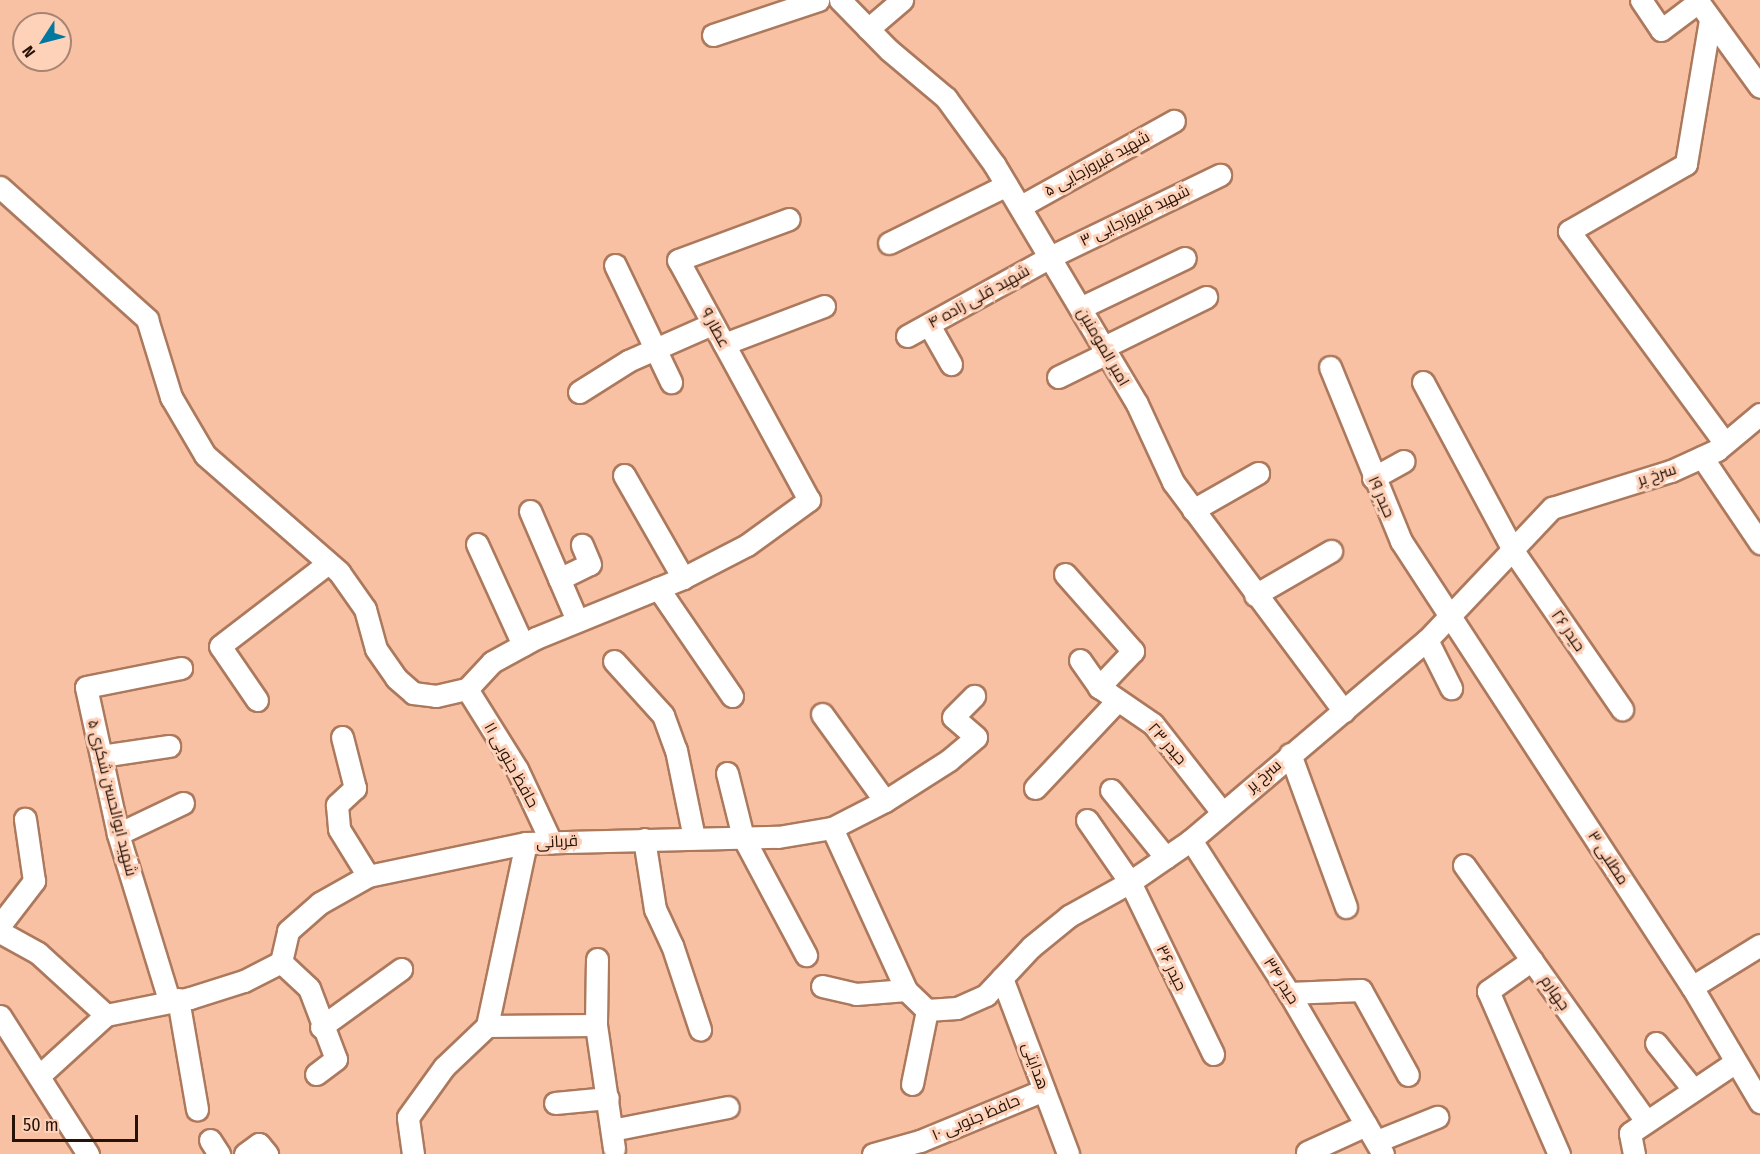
<!DOCTYPE html>
<meta charset="utf-8">
<style>
body{margin:0}
#map{position:relative;width:1760px;height:1154px;overflow:hidden;background:#f8c1a3;font-family:"Fira Sans Condensed",Cairo,sans-serif}
div>[style]{position:absolute}
.roads{filter:drop-shadow(2px 0 #ac795d) drop-shadow(-2px 0 #ac795d) drop-shadow(0 2px #ac795d) drop-shadow(0 -2px #ac795d)}
.minor>*{height:21px;margin:-10.5px;padding:0 10.5px;transform-origin:10.5px;border-radius:10.5px;background:#fff}
span{translate:-50% -50%;white-space:nowrap;text-align:center;line-height:1.15;-webkit-text-stroke:6px #fed1b9;paint-order:stroke}
.street-label{font-size:16px;color:#261308}
.north{position:absolute;left:12px;top:12px;width:60px;height:60px;box-sizing:border-box;background:#fed1b9;border:2px solid #a88572;border-radius:50%;rotate:234deg;font-size:16px;font-weight:700;line-height:24px;text-align:center;color:#261308}
.north::after{content:'';display:block;margin:auto;width:21px;height:27px;background:#0078a0;clip-path:polygon(50% 0,100% 100%,50% 72%,0 100%)}
.scale{position:absolute;left:12px;top:1115px;width:126px;height:27px;box-sizing:border-box;border:3px solid #261308;border-top:0;padding-left:8px;font-size:18px;line-height:21px;white-space:nowrap;color:#261308;-webkit-text-stroke:4px #fed1b9;paint-order:stroke}
</style>
<div id="map">
<div class="roads">
<div class="minor">
<i style="left:840px;top:0;width:70px;rotate:45.6deg"></i>
<i style="left:889px;top:50px;width:75px;rotate:40.1deg"></i>
<i style="left:946px;top:98px;width:82px;rotate:54deg"></i>
<i style="left:994px;top:164px;width:279px;rotate:59.2deg"></i>
<i style="left:1137px;top:404px;width:86px;rotate:65.2deg"></i>
<i style="left:1173px;top:482px;width:286px;rotate:53.3deg"></i>
<i style="left:1641px;top:0;width:36px;rotate:56deg"></i>
<i style="left:1661px;top:30px;width:46px;rotate:-37.1deg"></i>
<i style="left:1697px;top:0;width:107px;rotate:54.1deg"></i>
<i style="left:1710px;top:20px;width:146px;rotate:99.5deg"></i>
<i style="left:1686px;top:164px;width:135px;rotate:150.2deg"></i>
<i style="left:1569px;top:231px;width:263px;rotate:53.7deg"></i>
<i style="left:868px;top:29px;width:45px;rotate:-40.5deg"></i>
<i style="left:713px;top:35px;width:111px;rotate:-18.4deg"></i>
<i style="left:0;top:187px;width:198px;rotate:41.9deg"></i>
<i style="left:147px;top:319px;width:82px;rotate:72.9deg"></i>
<i style="left:171px;top:397px;width:67px;rotate:59.6deg"></i>
<i style="left:205px;top:455px;width:178px;rotate:41.1deg"></i>
<i style="left:339px;top:572px;width:45px;rotate:54.9deg"></i>
<i style="left:365px;top:609px;width:41px;rotate:74.6deg"></i>
<i style="left:376px;top:649px;width:35px;rotate:55deg"></i>
<i style="left:396px;top:678px;width:23px;rotate:41deg"></i>
<i style="left:413px;top:693px;width:23px;rotate:7deg"></i>
<i style="left:436px;top:696px;width:32px;rotate:-13deg"></i>
<i style="left:467px;top:689px;width:37px;rotate:-47deg"></i>
<i style="left:492px;top:662px;width:50px;rotate:-28.6deg"></i>
<i style="left:536px;top:638px;width:159px;rotate:-22.2deg"></i>
<i style="left:683px;top:578px;width:72px;rotate:-27.3deg"></i>
<i style="left:747px;top:545px;width:77px;rotate:-36deg"></i>
<i style="left:809px;top:500px;width:273px;rotate:-118.6deg"></i>
<i style="left:678px;top:260px;width:118px;rotate:-20.3deg"></i>
<i style="left:1021px;top:206px;width:175px;rotate:-29.1deg"></i>
<i style="left:889px;top:243px;width:131px;rotate:-26.2deg"></i>
<i style="left:615px;top:265px;width:130px;rotate:64.4deg"></i>
<i style="left:1080px;top:308px;width:116px;rotate:-25.5deg"></i>
<i style="left:929px;top:325px;width:45px;rotate:60.6deg"></i>
<i style="left:907px;top:336px;width:163px;rotate:-28.9deg"></i>
<i style="left:1050px;top:257px;width:189px;rotate:-25.8deg"></i>
<i style="left:724px;top:344px;width:107px;rotate:-20.8deg"></i>
<i style="left:1102px;top:348px;width:116px;rotate:-26.1deg"></i>
<i style="left:1330px;top:367px;width:188px;rotate:67.8deg"></i>
<i style="left:1401px;top:541px;width:533px;rotate:56.88deg"></i>
<i style="left:1692px;top:987px;width:134px;rotate:59.4deg"></i>
<i style="left:1058px;top:377px;width:52px;rotate:-26.1deg"></i>
<i style="left:1423px;top:382px;width:193px;rotate:61.8deg"></i>
<i style="left:1514px;top:552px;width:191px;rotate:55.5deg"></i>
<i style="left:579px;top:392px;width:58px;rotate:-32.3deg"></i>
<i style="left:628px;top:361px;width:92px;rotate:-23.8deg"></i>
<i style="left:1702px;top:457px;width:104px;rotate:56deg"></i>
<i style="left:624px;top:475px;width:119px;rotate:60.2deg"></i>
<i style="left:1373px;top:478px;width:35px;rotate:-29deg"></i>
<i style="left:1193px;top:510px;width:75px;rotate:-29.6deg"></i>
<i style="left:530px;top:511px;width:119px;rotate:66.7deg"></i>
<i style="left:477px;top:544px;width:111px;rotate:65.5deg"></i>
<i style="left:1065px;top:574px;width:103px;rotate:48.6deg"></i>
<i style="left:1133px;top:651px;width:50px;rotate:133.4deg"></i>
<i style="left:559px;top:579px;width:34px;rotate:-26deg"></i>
<i style="left:590px;top:564px;width:21px;rotate:-113deg"></i>
<i style="left:658px;top:588px;width:131px;rotate:55.6deg"></i>
<i style="left:1255px;top:595px;width:88px;rotate:-30.1deg"></i>
<i style="left:1427px;top:640px;width:54px;rotate:63.4deg"></i>
<i style="left:1080px;top:660px;width:33px;rotate:55deg"></i>
<i style="left:1099px;top:687px;width:65px;rotate:34.4deg"></i>
<i style="left:1153px;top:724px;width:110px;rotate:52deg"></i>
<i style="left:614px;top:661px;width:73px;rotate:47.8deg"></i>
<i style="left:663px;top:715px;width:37px;rotate:70deg"></i>
<i style="left:676px;top:750px;width:90px;rotate:78.4deg"></i>
<i style="left:467px;top:689px;width:94px;rotate:58deg"></i>
<i style="left:517px;top:769px;width:81px;rotate:65deg"></i>
<i style="left:257px;top:700px;width:65px;rotate:-124.4deg"></i>
<i style="left:220px;top:646px;width:136px;rotate:-37.5deg"></i>
<i style="left:822px;top:714px;width:107px;rotate:54.1deg"></i>
<i style="left:342px;top:737px;width:53px;rotate:75.7deg"></i>
<i style="left:355px;top:788px;width:25px;rotate:137deg"></i>
<i style="left:337px;top:805px;width:24px;rotate:85deg"></i>
<i style="left:339px;top:829px;width:55px;rotate:58.3deg"></i>
<i style="left:1290px;top:754px;width:163px;rotate:69.9deg"></i>
<i style="left:101px;top:756px;width:69px;rotate:-8.4deg"></i>
<i style="left:727px;top:773px;width:66px;rotate:76deg"></i>
<i style="left:743px;top:837px;width:134px;rotate:61.9deg"></i>
<i style="left:1035px;top:788px;width:118px;rotate:-46.7deg"></i>
<i style="left:1111px;top:790px;width:87px;rotate:51deg"></i>
<i style="left:1087px;top:820px;width:75px;rotate:55.3deg"></i>
<i style="left:1130px;top:882px;width:191px;rotate:64.2deg"></i>
<i style="left:832px;top:828px;width:178px;rotate:65.4deg"></i>
<i style="left:906px;top:990px;width:29px;rotate:44deg"></i>
<i style="left:927px;top:1010px;width:30px;rotate:-4deg"></i>
<i style="left:957px;top:1008px;width:32px;rotate:-24deg"></i>
<i style="left:986px;top:995px;width:66px;rotate:-46.8deg"></i>
<i style="left:1031px;top:947px;width:49px;rotate:-39.2deg"></i>
<i style="left:1069px;top:916px;width:70px;rotate:-29.1deg"></i>
<i style="left:1130px;top:882px;width:74px;rotate:-34.5deg"></i>
<i style="left:1191px;top:840px;width:309px;rotate:-40.3deg"></i>
<i style="left:1427px;top:640px;width:182px;rotate:-46.6deg"></i>
<i style="left:1552px;top:508px;width:125px;rotate:-17.3deg"></i>
<i style="left:1671px;top:471px;width:51px;rotate:-24.5deg"></i>
<i style="left:1717px;top:450px;width:56px;rotate:-39.9deg"></i>
<i style="left:118px;top:834px;width:72px;rotate:-25.5deg"></i>
<i style="left:644px;top:839px;width:71px;rotate:81.1deg"></i>
<i style="left:655px;top:909px;width:40px;rotate:65deg"></i>
<i style="left:672px;top:945px;width:89px;rotate:71.6deg"></i>
<i style="left:1191px;top:840px;width:182px;rotate:57.4deg"></i>
<i style="left:1289px;top:993px;width:186px;rotate:59.7deg"></i>
<i style="left:1464px;top:865px;width:313px;rotate:54.6deg"></i>
<i style="left:0;top:925px;width:56px;rotate:-52.3deg"></i>
<i style="left:34px;top:881px;width:63px;rotate:-98.3deg"></i>
<i style="left:0;top:932px;width:43px;rotate:28.9deg"></i>
<i style="left:38px;top:953px;width:92px;rotate:42.4deg"></i>
<i style="left:597px;top:959px;width:66px;rotate:90.9deg"></i>
<i style="left:596px;top:1025px;width:125px;rotate:81.7deg"></i>
<i style="left:1532px;top:960px;width:54px;rotate:144.8deg"></i>
<i style="left:1488px;top:991px;width:178px;rotate:66.5deg"></i>
<i style="left:281px;top:962px;width:38px;rotate:43deg"></i>
<i style="left:309px;top:988px;width:76px;rotate:69.2deg"></i>
<i style="left:336px;top:1059px;width:25px;rotate:143deg"></i>
<i style="left:1002px;top:978px;width:188px;rotate:69.4deg"></i>
<i style="left:822px;top:986px;width:35px;rotate:13deg"></i>
<i style="left:856px;top:994px;width:50px;rotate:-4.6deg"></i>
<i style="left:1692px;top:987px;width:80px;rotate:-31.7deg"></i>
<i style="left:1289px;top:993px;width:72px;rotate:-2.4deg"></i>
<i style="left:1361px;top:990px;width:97px;rotate:61.1deg"></i>
<i style="left:178px;top:999px;width:112px;rotate:80.2deg"></i>
<i style="left:169px;top:1000px;width:174px;rotate:-107.1deg"></i>
<i style="left:118px;top:834px;width:150px;rotate:-102.3deg"></i>
<i style="left:86px;top:687px;width:97px;rotate:-11.3deg"></i>
<i style="left:0;top:1016px;width:164px;rotate:57.5deg"></i>
<i style="left:487px;top:1026px;width:109px;rotate:-0.5deg"></i>
<i style="left:321px;top:1027px;width:99px;rotate:-35.9deg"></i>
<i style="left:1656px;top:1043px;width:58px;rotate:51.3deg"></i>
<i style="left:40px;top:1075px;width:89px;rotate:-42.3deg"></i>
<i style="left:106px;top:1015px;width:86px;rotate:-11.4deg"></i>
<i style="left:190px;top:998px;width:57px;rotate:-17.5deg"></i>
<i style="left:244px;top:981px;width:42px;rotate:-27.2deg"></i>
<i style="left:281px;top:962px;width:32px;rotate:-77deg"></i>
<i style="left:288px;top:931px;width:43px;rotate:-41.2deg"></i>
<i style="left:320px;top:903px;width:55px;rotate:-29.4deg"></i>
<i style="left:368px;top:876px;width:161px;rotate:-11.8deg"></i>
<i style="left:526px;top:843px;width:252px;rotate:-1.4deg"></i>
<i style="left:778px;top:837px;width:55px;rotate:-9.5deg"></i>
<i style="left:832px;top:828px;width:59px;rotate:-27deg"></i>
<i style="left:885px;top:801px;width:76px;rotate:-32.6deg"></i>
<i style="left:949px;top:760px;width:35px;rotate:-40deg"></i>
<i style="left:976px;top:737px;width:30px;rotate:-139deg"></i>
<i style="left:953px;top:717px;width:30px;rotate:-45deg"></i>
<i style="left:912px;top:1084px;width:76px;rotate:-78.5deg"></i>
<i style="left:555px;top:1103px;width:53px;rotate:-5.4deg"></i>
<i style="left:612px;top:1130px;width:118px;rotate:-11.2deg"></i>
<i style="left:210px;top:1140px;width:17px;rotate:57deg"></i>
<i style="left:1377px;top:1141px;width:65px;rotate:-21.8deg"></i>
<i style="left:1307px;top:1152px;width:65px;rotate:-24.6deg"></i>
<i style="left:245px;top:1154px;width:17px;rotate:-36deg"></i>
<i style="left:259px;top:1144px;width:13px;rotate:51deg"></i>
<i style="left:413px;top:1154px;width:37px;rotate:-98deg"></i>
<i style="left:408px;top:1117px;width:62px;rotate:-54.2deg"></i>
<i style="left:444px;top:1067px;width:59px;rotate:-43.6deg"></i>
<i style="left:487px;top:1026px;width:187px;rotate:-78deg"></i>
<i style="left:873px;top:1154px;width:49px;rotate:-15.5deg"></i>
<i style="left:920px;top:1141px;width:134px;rotate:-22.4deg"></i>
<i style="left:1634px;top:1154px;width:21px;rotate:-101deg"></i>
<i style="left:1630px;top:1133px;width:125px;rotate:-33.9deg"></i>
</div>
</div>
<div class="street-label">
<span style="left:1097px;top:164px;rotate:-29deg">شهید فیروزجایی ۵</span>
<span style="left:1135px;top:216px;rotate:-26deg">شهید فیروزجایی ۳</span>
<span style="left:979px;top:297px;rotate:-29deg">شهید قلی زاده ۴</span>
<span style="left:715px;top:328px;rotate:61deg">عطار ۹</span>
<span style="left:1103px;top:347px;rotate:60deg">امیر المومنین</span>
<span style="left:1657px;top:475px;rotate:-18deg">سرخ پر</span>
<span style="left:1381px;top:497px;rotate:66deg">حیدر ۱۹</span>
<span style="left:1568px;top:631px;rotate:55deg">حیدر ۲۶</span>
<span style="left:1167px;top:744px;rotate:49deg">حیدر ۲۳</span>
<span style="left:511px;top:765px;rotate:61deg">حافظ جنوبی ۱۱</span>
<span style="left:1264px;top:776px;rotate:-40deg">سرخ پر</span>
<span style="left:112px;top:798px;rotate:76deg">شهید ابوالحسن شکری ۵</span>
<span style="left:557px;top:842px;rotate:-3deg">قربانی</span>
<span style="left:1608px;top:858px;rotate:57deg">مطلبی ۳</span>
<span style="left:1171px;top:968px;rotate:64deg">حیدر ۳۶</span>
<span style="left:1281px;top:981px;rotate:58deg">حیدر ۳۴</span>
<span style="left:1555px;top:993px;rotate:55deg">چهارم</span>
<span style="left:1035px;top:1066px;rotate:70deg">هدایتی</span>
<span style="left:976px;top:1118px;rotate:-23deg">حافظ جنوبی ۱۰</span>
</div>
<div class="north">N</div>
<div class="scale">50 m</div>
</div>
